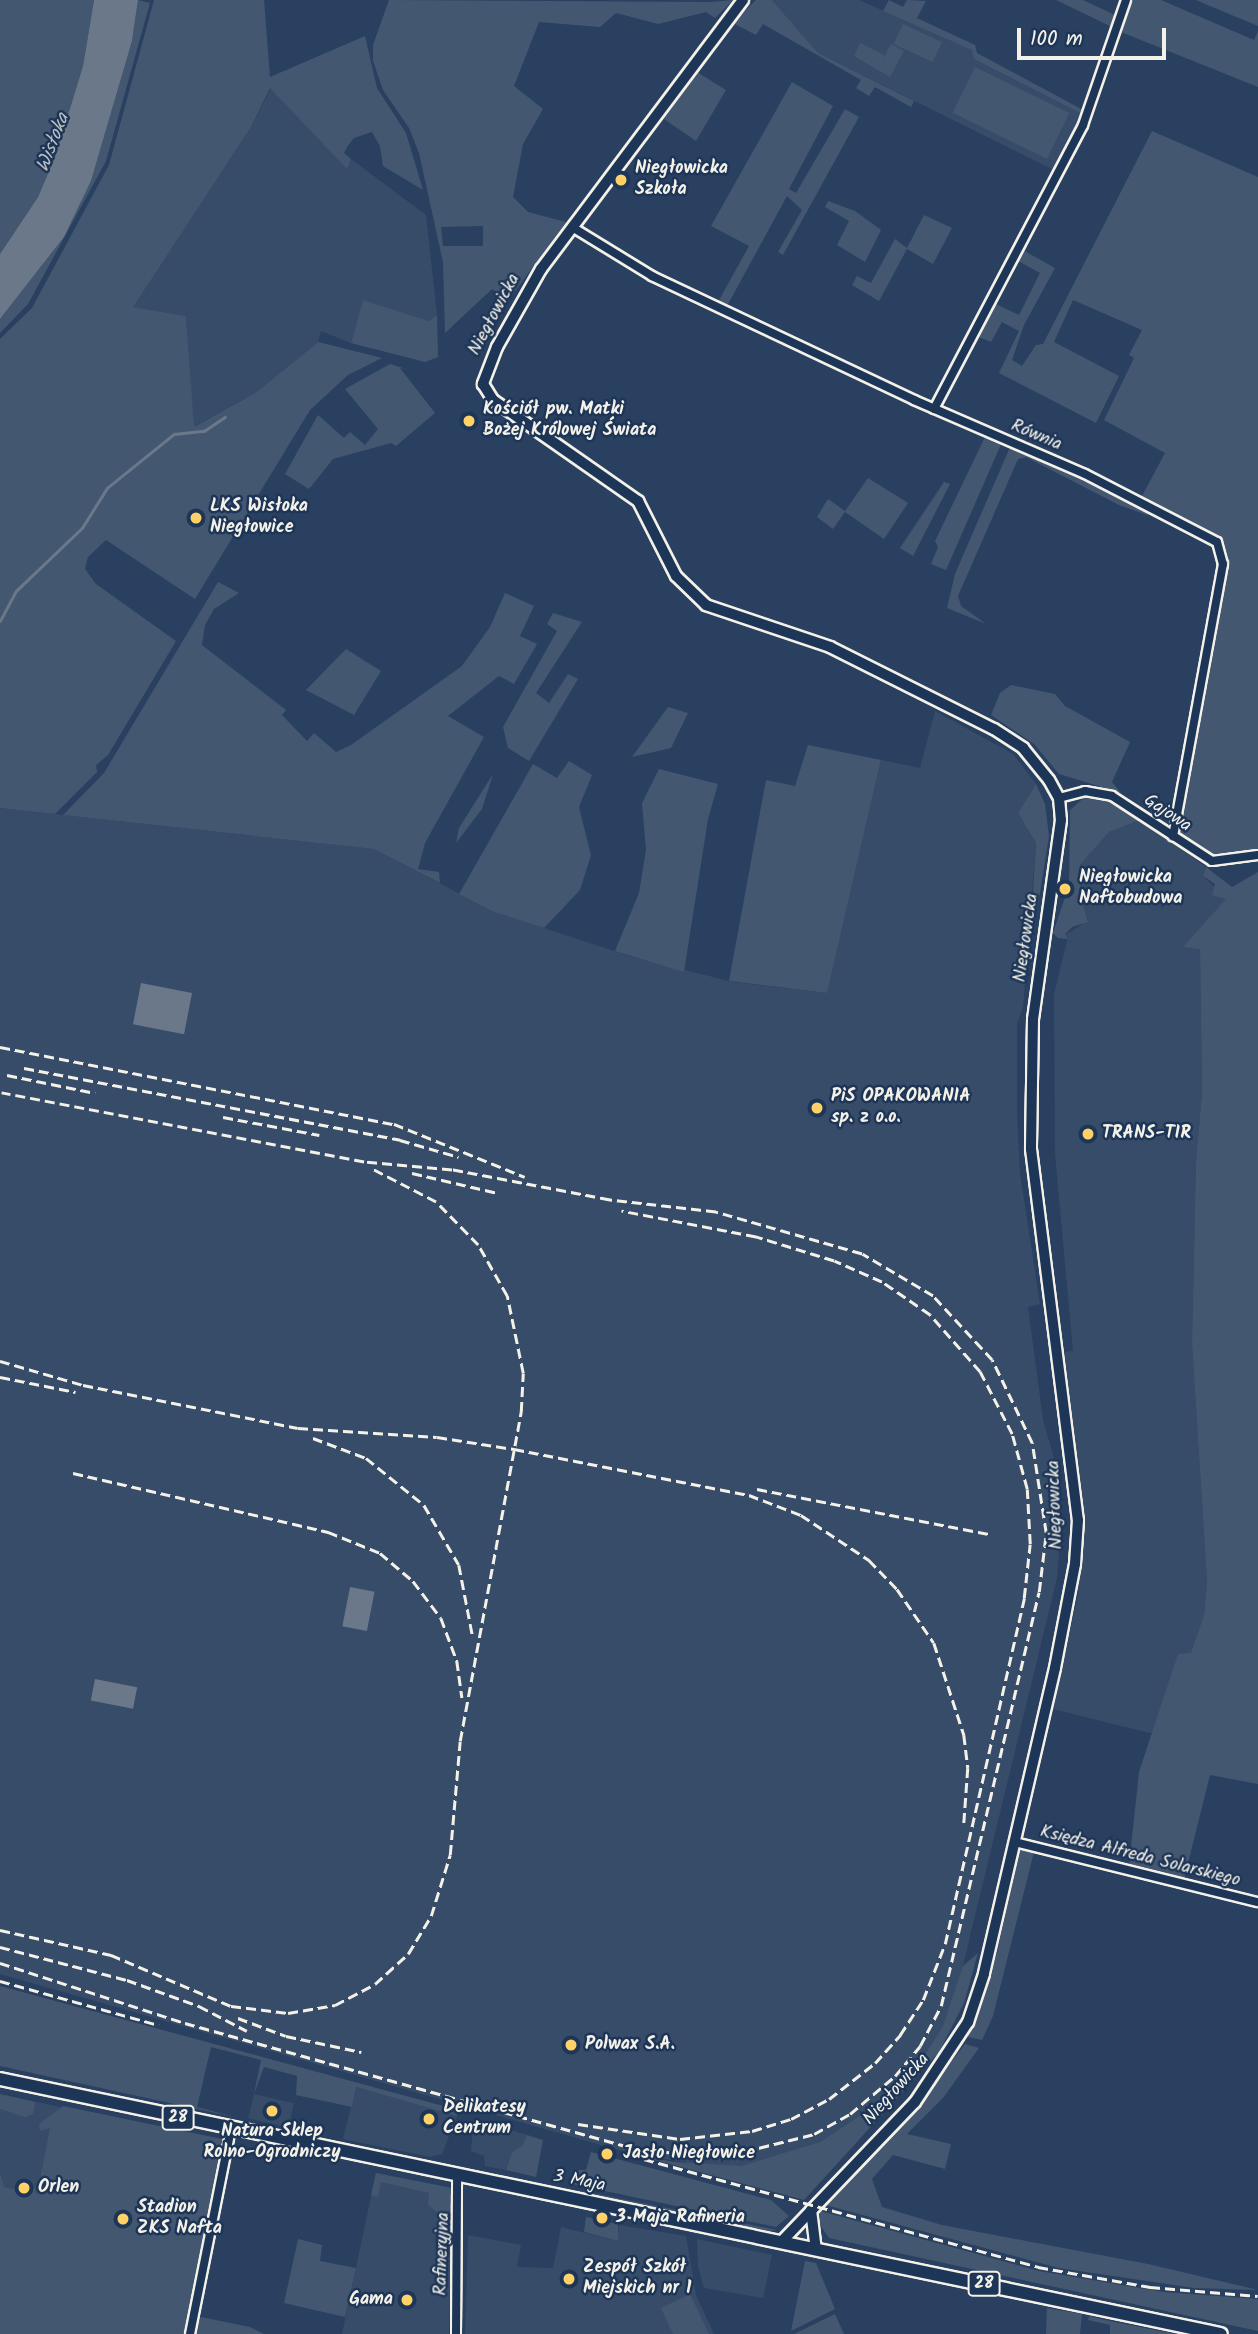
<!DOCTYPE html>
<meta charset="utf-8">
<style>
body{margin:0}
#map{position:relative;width:1258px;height:2334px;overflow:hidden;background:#2a4060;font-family:Kalam,sans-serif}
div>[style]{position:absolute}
.built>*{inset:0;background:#374c69;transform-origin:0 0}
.green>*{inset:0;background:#445771;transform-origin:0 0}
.water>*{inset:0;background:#6a788a;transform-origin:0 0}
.stream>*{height:2.5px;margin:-1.25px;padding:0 1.25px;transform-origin:1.25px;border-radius:1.25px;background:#6a788a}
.roads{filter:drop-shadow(2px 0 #f4f1e8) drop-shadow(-2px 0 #f4f1e8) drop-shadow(0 2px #f4f1e8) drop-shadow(0 -2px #f4f1e8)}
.minor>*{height:8px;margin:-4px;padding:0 4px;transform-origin:4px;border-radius:4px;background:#1d3557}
.tertiary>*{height:10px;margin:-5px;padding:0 5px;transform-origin:5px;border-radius:5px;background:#1d3557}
.primary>*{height:12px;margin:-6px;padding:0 6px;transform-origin:6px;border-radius:6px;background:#1d3557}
.rail>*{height:2.5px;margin-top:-1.25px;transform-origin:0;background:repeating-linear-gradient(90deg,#f4f1e8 0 10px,transparent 0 15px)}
.dots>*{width:19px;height:19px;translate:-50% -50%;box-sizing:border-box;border:4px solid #1d3557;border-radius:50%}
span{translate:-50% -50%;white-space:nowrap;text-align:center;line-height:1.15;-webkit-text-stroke:5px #1d3557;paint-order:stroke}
.shield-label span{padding:2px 5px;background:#1d3557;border:2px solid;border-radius:5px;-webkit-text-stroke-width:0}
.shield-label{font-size:16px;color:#f4f1e8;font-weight:700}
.poi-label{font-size:18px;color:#f4f1e8;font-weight:700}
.left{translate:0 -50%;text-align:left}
.right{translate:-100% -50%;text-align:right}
.street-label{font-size:18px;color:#f4f1e8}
.water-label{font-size:19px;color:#bdc1c2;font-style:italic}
.scale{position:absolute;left:1017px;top:28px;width:149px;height:32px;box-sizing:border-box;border:4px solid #f4f1e8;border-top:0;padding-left:9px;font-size:21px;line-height:24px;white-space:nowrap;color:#f4f1e8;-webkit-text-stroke:5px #1d3557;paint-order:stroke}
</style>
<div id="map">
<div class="built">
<i style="clip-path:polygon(772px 0,859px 0,973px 50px,974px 59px,1084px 115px,1056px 171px,818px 53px)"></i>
<i style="clip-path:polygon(271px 88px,347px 168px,351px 159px,426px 215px,437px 315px,429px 321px,363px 300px,351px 343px,321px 331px,318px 342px,258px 391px,193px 427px,186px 316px,132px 307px,251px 127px)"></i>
<i style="clip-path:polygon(935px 711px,1013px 754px,1036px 784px,1018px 813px,1036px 843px,1023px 1007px,1017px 1024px,1017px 1115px,1020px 1173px,1040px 1304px,1028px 1307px,1043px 1420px,1058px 1472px,1060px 1543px,1057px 1578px,956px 1994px,943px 2026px,915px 2070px,893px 2095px,820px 2142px,741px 2166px,708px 2166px,629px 2153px,0 1974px,0 808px,375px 849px,494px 912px,633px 957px,733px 982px,827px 993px,881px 760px,920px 768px)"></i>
<i style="clip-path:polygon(1140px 820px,1206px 867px,1203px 876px,1227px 899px,1184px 947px,1200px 948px,1202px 1093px,1196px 1161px,1192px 1344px,1207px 1583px,1204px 1615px,1191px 1654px,1178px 1655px,1154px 1734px,1053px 1709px,1078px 1594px,1085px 1520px,1064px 1352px,1073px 1351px,1055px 1154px,1054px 994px,1068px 937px,1065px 935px,1088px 921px,1080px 894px,1080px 865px,1109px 832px)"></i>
<i style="clip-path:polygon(356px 2087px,457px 2116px,442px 2154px,430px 2157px,343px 2139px)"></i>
<i style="clip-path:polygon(0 2094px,60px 2107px,39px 2211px,0 2203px)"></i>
<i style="left:254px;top:2094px;width:41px;height:25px;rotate:13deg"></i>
<i style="clip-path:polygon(474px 2119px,527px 2135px,523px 2146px,512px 2152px,506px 2170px,485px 2166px,484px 2156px,471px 2151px)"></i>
<i style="clip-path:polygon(376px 2173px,453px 2190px,449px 2334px,342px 2334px)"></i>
<i style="clip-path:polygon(619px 2225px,686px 2236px,696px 2295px,714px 2334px,465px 2334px,468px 2235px,521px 2245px,517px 2267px,553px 2268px,561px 2227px,617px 2241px)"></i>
<i style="clip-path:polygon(697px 2239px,772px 2255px,763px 2298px,704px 2288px,698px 2267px)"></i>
</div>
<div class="green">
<i style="clip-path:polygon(0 0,94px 0,83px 66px,56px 154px,38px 197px,0 254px)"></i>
<i style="clip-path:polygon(138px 0,150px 3px,106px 161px,28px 304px,0 333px,0 319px,64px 237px,91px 181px,132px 41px)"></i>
<i style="clip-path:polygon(154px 0,264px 0,270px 77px,365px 36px,377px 88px,406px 133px,423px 190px,383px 166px,380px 146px,372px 132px,354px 138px,347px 147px,344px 153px,351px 159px,347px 169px,270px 88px,251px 127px,133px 307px,186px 316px,194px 427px,258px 391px,318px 342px,382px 358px,348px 375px,310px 410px,195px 599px,106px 540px,88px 557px,85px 569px,96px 584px,176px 641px,108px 755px,96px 765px,97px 772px,55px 814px,0 808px,0 339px,32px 308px,109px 165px)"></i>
<i style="clip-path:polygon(evenodd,389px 0,710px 2px,733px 0,715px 18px,706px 12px,658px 24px,616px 13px,600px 27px,539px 22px,514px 86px,543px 109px,523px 144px,513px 197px,528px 212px,566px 222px,513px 294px,502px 296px,492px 289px,445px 333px,443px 262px,419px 153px,409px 128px,383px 90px,373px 61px,373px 45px,389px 0,483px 226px,483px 246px,443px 246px,441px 227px,483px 226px)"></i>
<i style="clip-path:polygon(756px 0,772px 0,818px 53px,914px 101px,911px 107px,875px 87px,869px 96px,856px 88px,861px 80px,763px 24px,756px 35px,733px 23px)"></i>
<i style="clip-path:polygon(889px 0,903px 7px,907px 0,926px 1px,917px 18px,975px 45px,977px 53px,1085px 111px,1084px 115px,974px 59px,972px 50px,883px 11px)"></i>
<i style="clip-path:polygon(1056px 0,1083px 0,1117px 16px,1112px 27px)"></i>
<i style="clip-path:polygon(1129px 0,1161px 0,1254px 40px,1258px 31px,1258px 87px,1116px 30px)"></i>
<i style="clip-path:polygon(1196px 0,1258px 0,1258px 26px,1210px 6px)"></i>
<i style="left:903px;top:24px;width:43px;height:22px;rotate:25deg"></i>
<i style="clip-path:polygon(860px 43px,884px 55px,883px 59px,891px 44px,904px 51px,890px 77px,854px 56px)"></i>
<i style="left:975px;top:67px;width:105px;height:51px;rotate:26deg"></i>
<i style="clip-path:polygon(697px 72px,726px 90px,696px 141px,664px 119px)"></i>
<i style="clip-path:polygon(792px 82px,833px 106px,789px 189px,796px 193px,845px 109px,859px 117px,783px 255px,778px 252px,802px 210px,787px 196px,727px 306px,718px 302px,749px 246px,711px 226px)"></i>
<i style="clip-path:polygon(evenodd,1152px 131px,1258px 177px,1258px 849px,1225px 858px,1205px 853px,1178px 835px,1225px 551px,1212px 535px,1141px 498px,1165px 453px,1104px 420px,1134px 358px,1129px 355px,1142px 330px,1073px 300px,1054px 342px,1119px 376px,1096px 423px,999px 373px,1019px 331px,1002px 322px,991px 342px,976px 336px,1021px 249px,1055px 268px,1024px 325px,1012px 360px,1022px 366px,1036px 345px,1043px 344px,1152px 131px,1018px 261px,1040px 273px,1019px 315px,996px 304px,1018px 261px)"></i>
<i style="clip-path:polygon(828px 201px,855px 211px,881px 230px,865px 262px,837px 245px,849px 221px,825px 207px)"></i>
<i style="clip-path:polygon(924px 215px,952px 228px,933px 264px,907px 249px,879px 301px,852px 285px,857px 276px,871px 283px,895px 239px,907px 248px)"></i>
<i style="clip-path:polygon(363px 300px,429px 321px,437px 315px,438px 357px,425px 362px,351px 343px)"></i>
<i style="clip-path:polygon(390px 364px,406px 369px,400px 368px,435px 413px,396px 446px,391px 443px,333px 459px,309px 489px,285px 474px,318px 415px,344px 438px,350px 432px,365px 445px,378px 429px,345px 389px)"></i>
<i style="clip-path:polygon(986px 435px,1002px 442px,946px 570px,931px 564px,938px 547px,935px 541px)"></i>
<i style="clip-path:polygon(1011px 445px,1148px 509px,1147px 515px,1119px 505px,1026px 457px,1018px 459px,958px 596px,961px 606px,986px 624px,947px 608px,955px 574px)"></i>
<i style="clip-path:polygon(868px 478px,908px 503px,884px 539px,845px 512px,833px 529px,817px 517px,828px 499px,845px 511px)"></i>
<i style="clip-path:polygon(944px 482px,950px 484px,913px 556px,900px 548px)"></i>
<i style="clip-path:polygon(218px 582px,239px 593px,214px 609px,205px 625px,202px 645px,286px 710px,282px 715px,307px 741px,314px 733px,336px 752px,351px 745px,462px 666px,490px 627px,505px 593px,534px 606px,520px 636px,537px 644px,514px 684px,499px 676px,448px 716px,484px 737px,425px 843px,418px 869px,439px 872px,440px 883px,374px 849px,63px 815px,104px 773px)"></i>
<i style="clip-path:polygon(553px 613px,582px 622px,536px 693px,549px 703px,568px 674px,578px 679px,529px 761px,508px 748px,503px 727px,557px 631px,547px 624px)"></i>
<i style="clip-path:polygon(346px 649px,381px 671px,354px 715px,306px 690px)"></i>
<i style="clip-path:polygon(1011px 685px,1055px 694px,1065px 706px,1130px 742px,1112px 782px,1121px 793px,1059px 774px,1034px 744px,991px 715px,1000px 693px)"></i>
<i style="clip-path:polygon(668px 707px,688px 713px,671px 748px,632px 757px)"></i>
<i style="clip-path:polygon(808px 745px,881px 760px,827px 993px,729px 981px,766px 780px,795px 786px)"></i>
<i style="clip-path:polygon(569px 761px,592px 775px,579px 807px,591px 855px,580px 890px,544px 928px,494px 912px,459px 894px,533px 764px,557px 778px)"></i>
<i style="clip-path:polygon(659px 769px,718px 784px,708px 819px,684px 972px,615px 951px,639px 893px,646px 850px,642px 803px)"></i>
<i style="clip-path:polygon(493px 774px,482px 809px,456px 843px,459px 828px)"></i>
<i style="clip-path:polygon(1036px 784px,1045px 804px,1049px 836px,1038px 905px,1032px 909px,1036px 843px,1018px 813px)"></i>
<i style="clip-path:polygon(1087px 795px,1103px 799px,1140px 820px,1109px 832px,1080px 865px,1080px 894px,1088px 922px,1072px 927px,1065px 934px,1068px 939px,1058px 938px,1053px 933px,1069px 885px,1070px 810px)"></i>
<i style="clip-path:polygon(1206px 867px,1232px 887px,1258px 872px,1258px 1784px,1210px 1775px,1184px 1879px,1129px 1866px,1139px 1772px,1178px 1654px,1191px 1653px,1204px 1615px,1207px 1583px,1192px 1344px,1196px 1161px,1202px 1093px,1200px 949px,1183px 947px,1226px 899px,1212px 895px,1215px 884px,1203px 876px)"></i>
<i style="clip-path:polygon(1019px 1850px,1034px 1852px,993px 2016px,982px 2040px,968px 2037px,997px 1953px)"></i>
<i style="clip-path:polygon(978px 1953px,964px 2003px,939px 2052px,804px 2200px,629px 2153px,674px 2162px,741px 2166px,820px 2142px,892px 2095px,915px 2070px,943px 2026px,963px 1966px)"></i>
<i style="clip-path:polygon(0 1986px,458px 2110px,457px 2116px,356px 2087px,352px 2107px,296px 2095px,297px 2076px,264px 2067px,254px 2094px,261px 2060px,211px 2047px,197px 2107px,234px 2117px,0 2066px)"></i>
<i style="clip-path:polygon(965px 2044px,979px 2048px,943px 2098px,907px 2134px,951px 2144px,945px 2169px,893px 2155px,872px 2179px,882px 2207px,942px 2225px,1148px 2264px,1258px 2290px,1194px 2288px,1059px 2268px,822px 2204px,921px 2102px)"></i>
<i style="clip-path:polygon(0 2094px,35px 2102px,33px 2114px,25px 2117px,0 2109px)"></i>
<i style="clip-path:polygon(63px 2106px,222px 2139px,184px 2334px,0 2334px,0 2173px,4px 2187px,14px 2189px,17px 2181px,16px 2191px,29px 2197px,34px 2187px,37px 2195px,50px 2128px,40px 2131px,39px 2124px)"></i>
<i style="clip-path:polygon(527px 2135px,543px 2140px,536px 2177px,506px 2170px,512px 2152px,522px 2146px)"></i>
<i style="clip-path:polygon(591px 2152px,771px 2200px,789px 2216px,776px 2227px,572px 2184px,576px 2170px,586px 2170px)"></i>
<i style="clip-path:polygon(376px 2173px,452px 2188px,453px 2210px,437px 2212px,428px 2205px,429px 2193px,381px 2182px,378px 2197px,371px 2195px)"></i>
<i style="clip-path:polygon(572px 2189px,777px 2230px,769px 2231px,670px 2211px)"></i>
<i style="clip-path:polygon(820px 2211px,1039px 2271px,1163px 2292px,1258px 2299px,1258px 2331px,829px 2238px,818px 2222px)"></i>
<i style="clip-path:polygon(586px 2217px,618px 2224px,618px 2241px,584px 2232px)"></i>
<i style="clip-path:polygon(298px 2239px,322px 2245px,320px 2261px,356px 2268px,345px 2317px,284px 2303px)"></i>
<i style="clip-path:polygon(805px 2261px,816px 2263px,835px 2309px,791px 2331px)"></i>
<i style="clip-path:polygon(690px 2294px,709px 2334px,673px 2334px,661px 2308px)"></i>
<i style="clip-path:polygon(1047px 2308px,1082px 2314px,1080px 2334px,1046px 2334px)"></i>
<i style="clip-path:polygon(835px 2314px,844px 2334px,794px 2334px)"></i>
<i style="clip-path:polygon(1089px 2316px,1110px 2321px,1175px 2334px,1110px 2334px,1110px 2325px,1088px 2320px)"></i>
<i style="clip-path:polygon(201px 2317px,250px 2327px,264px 2334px,193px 2334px)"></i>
</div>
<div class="water">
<i style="clip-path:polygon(94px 0,138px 0,132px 41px,91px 181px,64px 237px,0 319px,0 254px,38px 197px,55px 157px,83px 66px)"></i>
<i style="left:141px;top:983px;width:52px;height:42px;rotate:11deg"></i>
<i style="left:350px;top:1587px;width:25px;height:40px;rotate:11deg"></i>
<i style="left:95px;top:1679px;width:43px;height:22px;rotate:11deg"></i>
</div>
<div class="stream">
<i style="left:0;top:621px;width:34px;rotate:-62deg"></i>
<i style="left:16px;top:591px;width:91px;rotate:-43.7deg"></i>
<i style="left:82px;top:528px;width:47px;rotate:-58deg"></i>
<i style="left:107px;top:488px;width:86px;rotate:-38.9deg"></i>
<i style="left:174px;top:434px;width:30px;rotate:-6deg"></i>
<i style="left:204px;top:431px;width:25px;rotate:-34deg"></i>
</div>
<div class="roads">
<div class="minor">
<i style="left:572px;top:227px;width:94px;rotate:31.5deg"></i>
<i style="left:652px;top:276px;width:290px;rotate:25.3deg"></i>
<i style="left:914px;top:400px;width:186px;rotate:23.4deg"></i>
<i style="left:1085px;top:474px;width:148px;rotate:27.3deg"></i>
<i style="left:1217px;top:542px;width:23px;rotate:75deg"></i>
<i style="left:1223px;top:564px;width:277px;rotate:100.4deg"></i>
<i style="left:934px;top:409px;width:321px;rotate:-62.3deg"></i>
<i style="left:1083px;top:125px;width:132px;rotate:-71deg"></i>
<i style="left:1059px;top:798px;width:27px;rotate:-15deg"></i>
<i style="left:1085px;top:791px;width:27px;rotate:10deg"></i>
<i style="left:1112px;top:796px;width:119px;rotate:33deg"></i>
<i style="left:1212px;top:861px;width:46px;rotate:-7.4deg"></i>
<i style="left:1015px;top:1842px;width:250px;rotate:13.9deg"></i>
<i style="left:190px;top:2334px;width:210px;rotate:-78.7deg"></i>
<i style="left:456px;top:2334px;width:158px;rotate:-89.6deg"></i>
</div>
<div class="tertiary">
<i style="left:743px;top:0;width:336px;rotate:126.9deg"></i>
<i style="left:541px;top:269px;width:90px;rotate:119.4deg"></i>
<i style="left:497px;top:347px;width:40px;rotate:111deg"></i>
<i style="left:483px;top:384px;width:19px;rotate:58deg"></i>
<i style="left:493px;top:400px;width:177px;rotate:34.9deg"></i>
<i style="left:638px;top:501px;width:84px;rotate:63.1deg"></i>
<i style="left:676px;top:576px;width:42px;rotate:44deg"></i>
<i style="left:706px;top:605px;width:131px;rotate:18.7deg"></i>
<i style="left:830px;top:647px;width:183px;rotate:26.6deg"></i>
<i style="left:994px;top:729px;width:35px;rotate:33deg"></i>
<i style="left:1023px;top:748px;width:41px;rotate:50.9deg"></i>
<i style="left:1049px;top:780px;width:21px;rotate:61deg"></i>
<i style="left:1059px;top:798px;width:22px;rotate:85deg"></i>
<i style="left:1061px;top:820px;width:201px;rotate:98deg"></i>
<i style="left:1033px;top:1019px;width:130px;rotate:90.9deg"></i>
<i style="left:1031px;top:1149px;width:374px;rotate:82.8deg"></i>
<i style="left:1078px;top:1520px;width:44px;rotate:93.9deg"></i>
<i style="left:1075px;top:1564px;width:106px;rotate:100.9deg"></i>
<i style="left:1055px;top:1668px;width:314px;rotate:103.1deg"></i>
<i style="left:984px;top:1974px;width:51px;rotate:108.4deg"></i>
<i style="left:968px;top:2022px;width:96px;rotate:123.5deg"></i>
<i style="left:915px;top:2102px;width:192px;rotate:133.7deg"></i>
<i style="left:811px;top:2210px;width:38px;rotate:83deg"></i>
</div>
<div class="primary">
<i style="left:0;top:2079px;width:1247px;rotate:11.8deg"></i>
</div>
</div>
<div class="rail">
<i style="left:0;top:1047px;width:401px;rotate:11.1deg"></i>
<i style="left:394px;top:1124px;width:141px;rotate:22deg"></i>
<i style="left:24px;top:1068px;width:383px;rotate:10.8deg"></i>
<i style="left:400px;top:1140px;width:61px;rotate:16.1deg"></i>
<i style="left:7px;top:1075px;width:90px;rotate:11.6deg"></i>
<i style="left:223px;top:1117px;width:98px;rotate:10.6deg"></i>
<i style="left:412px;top:1173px;width:88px;rotate:13.1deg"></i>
<i style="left:0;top:1361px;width:86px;rotate:16.1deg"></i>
<i style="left:83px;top:1385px;width:219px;rotate:11.3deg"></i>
<i style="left:298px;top:1428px;width:139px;rotate:3.7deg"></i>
<i style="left:437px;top:1437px;width:78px;rotate:8.9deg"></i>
<i style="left:514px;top:1449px;width:239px;rotate:11.1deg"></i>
<i style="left:749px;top:1495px;width:56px;rotate:21deg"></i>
<i style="left:801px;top:1515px;width:82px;rotate:33.5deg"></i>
<i style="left:869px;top:1560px;width:40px;rotate:46deg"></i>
<i style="left:897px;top:1589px;width:65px;rotate:55.6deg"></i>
<i style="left:934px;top:1643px;width:97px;rotate:71.9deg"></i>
<i style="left:964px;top:1735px;width:33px;rotate:83deg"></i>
<i style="left:968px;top:1768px;width:56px;rotate:94.1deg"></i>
<i style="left:0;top:1377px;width:77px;rotate:11.2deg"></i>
<i style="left:313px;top:1438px;width:57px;rotate:20.7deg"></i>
<i style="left:366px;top:1458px;width:75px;rotate:39deg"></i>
<i style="left:424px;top:1505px;width:69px;rotate:59.7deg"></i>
<i style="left:459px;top:1565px;width:74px;rotate:79.1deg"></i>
<i style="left:73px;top:1473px;width:262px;rotate:13deg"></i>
<i style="left:328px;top:1532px;width:56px;rotate:22deg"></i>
<i style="left:380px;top:1553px;width:43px;rotate:40.3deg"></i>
<i style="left:413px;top:1581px;width:46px;rotate:52.9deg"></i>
<i style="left:441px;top:1618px;width:46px;rotate:69.6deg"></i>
<i style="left:457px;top:1661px;width:37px;rotate:82deg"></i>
<i style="left:757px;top:1489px;width:236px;rotate:11deg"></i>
<i style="left:0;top:1930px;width:114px;rotate:12.7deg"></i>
<i style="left:111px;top:1955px;width:130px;rotate:23deg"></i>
<i style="left:231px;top:2006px;width:57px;rotate:7deg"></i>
<i style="left:288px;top:2013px;width:48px;rotate:-9.7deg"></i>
<i style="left:335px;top:2005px;width:45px;rotate:-27.7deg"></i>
<i style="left:375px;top:1984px;width:45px;rotate:-42.3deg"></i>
<i style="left:408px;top:1954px;width:44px;rotate:-58.8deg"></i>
<i style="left:431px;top:1916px;width:64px;rotate:-72.7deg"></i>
<i style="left:450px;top:1855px;width:114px;rotate:-85deg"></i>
<i style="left:460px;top:1741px;width:335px;rotate:-79.5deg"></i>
<i style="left:521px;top:1412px;width:39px;rotate:-87deg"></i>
<i style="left:523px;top:1373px;width:79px;rotate:-101.7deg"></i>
<i style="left:507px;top:1296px;width:59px;rotate:-119.6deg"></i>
<i style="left:478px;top:1245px;width:60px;rotate:-134.3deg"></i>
<i style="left:436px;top:1202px;width:72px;rotate:-152.7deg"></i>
<i style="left:0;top:1947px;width:131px;rotate:14.6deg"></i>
<i style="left:127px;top:1980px;width:77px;rotate:19.9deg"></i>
<i style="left:199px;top:2006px;width:54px;rotate:27.5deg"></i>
<i style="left:0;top:1963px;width:194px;rotate:18deg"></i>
<i style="left:185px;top:2023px;width:477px;rotate:15.6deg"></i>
<i style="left:644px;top:2151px;width:86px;rotate:2.7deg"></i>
<i style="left:730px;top:2155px;width:87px;rotate:-14deg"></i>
<i style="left:814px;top:2134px;width:41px;rotate:-29.1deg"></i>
<i style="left:850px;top:2114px;width:59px;rotate:-40.2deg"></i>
<i style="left:895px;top:2076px;width:39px;rotate:-50deg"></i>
<i style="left:920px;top:2046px;width:45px;rotate:-62.3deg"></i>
<i style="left:941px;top:2006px;width:425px;rotate:-76.7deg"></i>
<i style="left:1039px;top:1592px;width:59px;rotate:-83.2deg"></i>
<i style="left:1046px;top:1533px;width:91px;rotate:-98.8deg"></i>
<i style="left:1032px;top:1443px;width:92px;rotate:-115.7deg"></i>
<i style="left:992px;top:1360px;width:87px;rotate:-132.7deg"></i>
<i style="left:933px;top:1296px;width:82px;rotate:-149.4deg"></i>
<i style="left:862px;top:1254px;width:152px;rotate:-164deg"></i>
<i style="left:716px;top:1212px;width:107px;rotate:-173.5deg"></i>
<i style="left:610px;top:1200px;width:161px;rotate:-169.2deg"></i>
<i style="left:452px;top:1170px;width:88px;rotate:-174.8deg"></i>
<i style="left:364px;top:1162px;width:369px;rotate:-169.2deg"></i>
<i style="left:0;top:1981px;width:165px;rotate:15.5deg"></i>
<i style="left:238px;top:2018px;width:51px;rotate:20.6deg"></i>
<i style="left:286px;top:2036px;width:77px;rotate:12deg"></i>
<i style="left:578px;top:2124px;width:103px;rotate:8.4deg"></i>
<i style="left:680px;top:2139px;width:72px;rotate:-6.3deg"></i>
<i style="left:752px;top:2131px;width:41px;rotate:-17.1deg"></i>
<i style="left:791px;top:2119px;width:43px;rotate:-27.8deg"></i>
<i style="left:829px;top:2099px;width:58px;rotate:-38deg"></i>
<i style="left:875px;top:2063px;width:38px;rotate:-48deg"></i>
<i style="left:900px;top:2035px;width:42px;rotate:-56.7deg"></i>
<i style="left:923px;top:2000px;width:60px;rotate:-68.6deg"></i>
<i style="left:945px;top:1944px;width:355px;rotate:-77.1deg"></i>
<i style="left:1024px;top:1598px;width:54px;rotate:-83.7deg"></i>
<i style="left:1030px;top:1544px;width:55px;rotate:-93.1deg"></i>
<i style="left:1027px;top:1489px;width:57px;rotate:-105.3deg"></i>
<i style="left:1012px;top:1434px;width:70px;rotate:-117.3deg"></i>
<i style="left:980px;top:1372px;width:76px;rotate:-131.3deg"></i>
<i style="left:930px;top:1315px;width:58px;rotate:-145.5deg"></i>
<i style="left:882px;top:1282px;width:52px;rotate:-156.4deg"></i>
<i style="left:834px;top:1261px;width:82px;rotate:-162.9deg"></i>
<i style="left:756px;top:1237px;width:137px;rotate:-169.1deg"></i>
<i style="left:644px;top:2159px;width:409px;rotate:15.3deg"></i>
<i style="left:1038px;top:2267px;width:114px;rotate:10.1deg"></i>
<i style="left:1150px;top:2287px;width:108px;rotate:4.8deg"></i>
</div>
<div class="dots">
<i style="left:621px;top:180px;background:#ffd166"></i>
<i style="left:469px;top:421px;background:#ffd166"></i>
<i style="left:196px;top:518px;background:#ffd166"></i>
<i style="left:1065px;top:889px;background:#ffd166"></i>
<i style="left:817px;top:1108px;background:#ffd166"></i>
<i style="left:1088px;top:1134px;background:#ffd166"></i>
<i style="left:571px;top:2045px;background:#ffd166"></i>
<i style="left:272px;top:2111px;background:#ffd166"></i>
<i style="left:429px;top:2119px;background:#ffd166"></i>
<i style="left:607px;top:2154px;background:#ffd166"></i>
<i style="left:24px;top:2188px;background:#ffd166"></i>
<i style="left:602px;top:2218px;background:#ffd166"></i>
<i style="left:123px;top:2219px;background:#ffd166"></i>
<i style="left:569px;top:2279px;background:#ffd166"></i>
<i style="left:407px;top:2300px;background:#ffd166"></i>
</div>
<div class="shield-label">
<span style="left:178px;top:2118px">28</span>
<span style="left:984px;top:2284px">28</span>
</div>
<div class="poi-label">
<span class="left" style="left:635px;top:180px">Niegłowicka<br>Szkoła</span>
<span class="left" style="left:483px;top:421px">Kościół pw. Matki<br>Bożej Królowej Świata</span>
<span class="left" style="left:210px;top:518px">LKS Wisłoka<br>Niegłowice</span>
<span class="left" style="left:1079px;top:889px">Niegłowicka<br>Naftobudowa</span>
<span class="left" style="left:831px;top:1108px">PiS OPAKOWANIA<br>sp. z o.o.</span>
<span class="left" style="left:1102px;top:1134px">TRANS-TIR</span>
<span class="left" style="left:585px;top:2045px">Polwax S.A.</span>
<span class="left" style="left:443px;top:2119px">Delikatesy<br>Centrum</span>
<span style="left:272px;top:2143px">Natura Sklep<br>Rolno-Ogrodniczy</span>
<span class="left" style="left:623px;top:2154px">Jasło Niegłowice</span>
<span class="left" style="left:38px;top:2188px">Orlen</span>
<span class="left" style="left:137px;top:2219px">Stadion<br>ZKS Nafta</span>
<span class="left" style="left:616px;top:2218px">3 Maja Rafineria</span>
<span class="left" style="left:583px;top:2279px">Zespół Szkół<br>Miejskich nr 1</span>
<span class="right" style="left:393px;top:2300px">Gama</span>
</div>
<div class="street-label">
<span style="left:495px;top:315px;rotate:-62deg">Niegłowicka</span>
<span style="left:1036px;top:436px;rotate:23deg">Równia</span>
<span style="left:1167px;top:814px;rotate:34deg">Gajowa</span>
<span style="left:1027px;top:938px;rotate:-82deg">Niegłowicka</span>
<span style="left:1056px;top:1505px;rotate:-92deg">Niegłowicka</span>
<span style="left:1140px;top:1857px;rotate:14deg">Księdza Alfreda Solarskiego</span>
<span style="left:897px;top:2090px;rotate:-48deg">Niegłowicka</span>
<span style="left:579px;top:2182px;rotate:11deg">3 Maja</span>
<span style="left:443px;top:2254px;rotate:-88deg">Rafineryjna</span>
</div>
<div class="water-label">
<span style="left:54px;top:143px;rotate:-69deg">Wisłoka</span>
</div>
<div class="scale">100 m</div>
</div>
